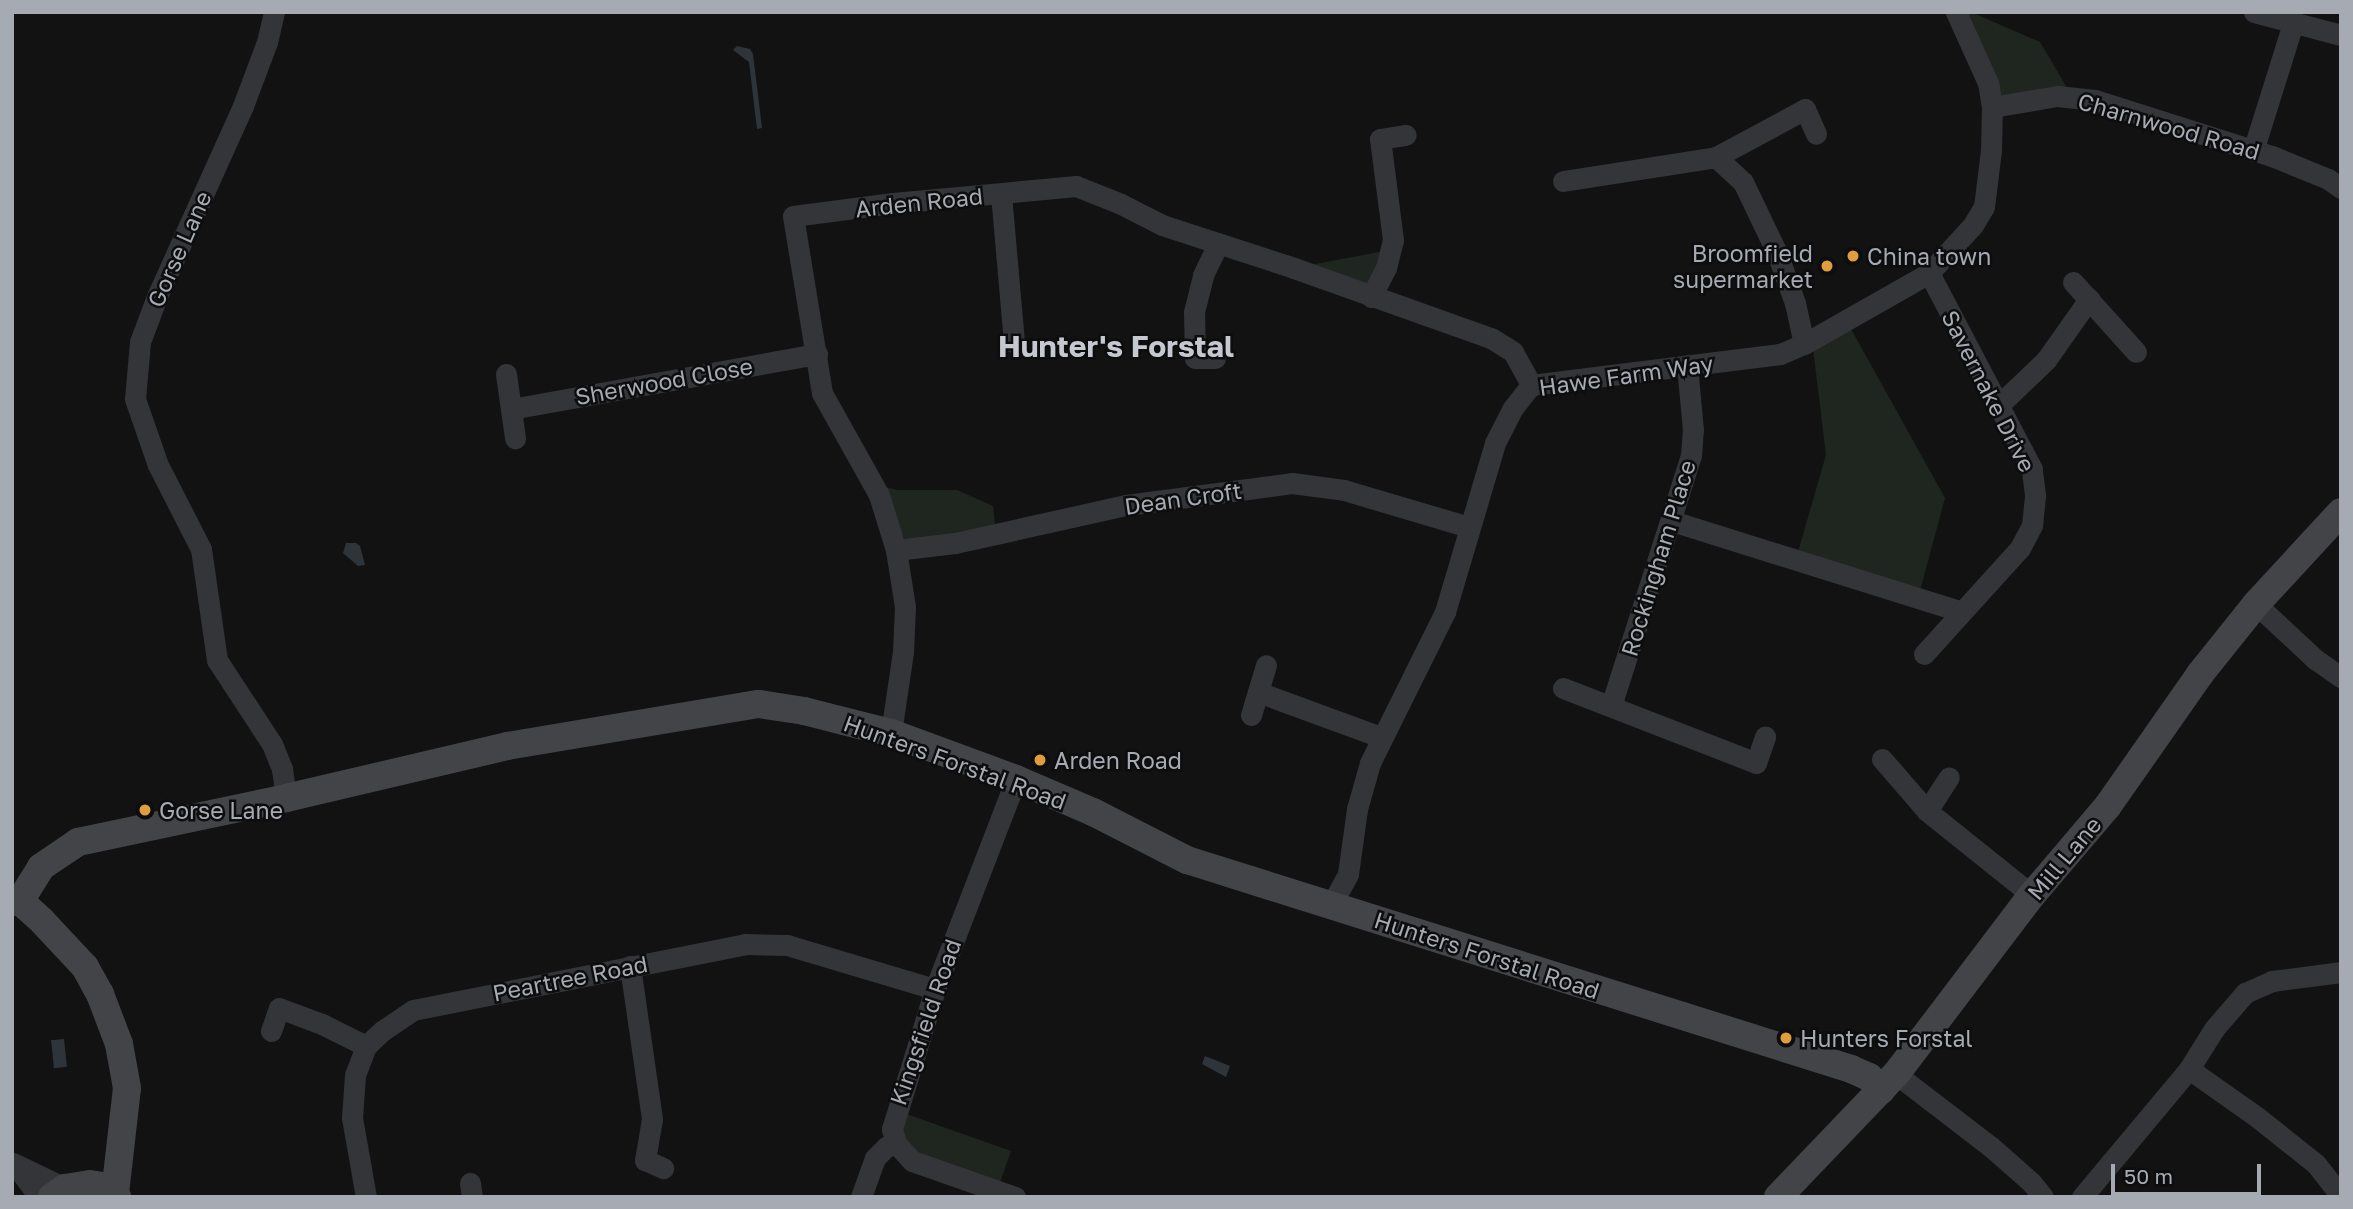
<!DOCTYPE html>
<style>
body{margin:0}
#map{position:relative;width:2353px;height:1209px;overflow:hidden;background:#121213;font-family:"Golos Text",sans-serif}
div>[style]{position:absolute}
.green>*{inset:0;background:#1f261f}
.water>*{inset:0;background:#2d353b;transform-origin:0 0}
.street>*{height:21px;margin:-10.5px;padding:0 10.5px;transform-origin:10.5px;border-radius:10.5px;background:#333538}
.secondary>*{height:28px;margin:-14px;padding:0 14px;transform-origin:14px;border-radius:14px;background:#424448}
.dots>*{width:19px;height:19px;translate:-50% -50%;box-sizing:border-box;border:4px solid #0d0d0e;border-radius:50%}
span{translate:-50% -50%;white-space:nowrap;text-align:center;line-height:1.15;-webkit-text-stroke:5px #0d0d0e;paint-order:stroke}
.street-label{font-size:23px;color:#a5aab3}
.poi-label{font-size:23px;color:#a5aab3}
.right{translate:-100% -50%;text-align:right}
.left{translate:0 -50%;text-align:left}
.district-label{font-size:30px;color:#c5c9cf;font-weight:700}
.frame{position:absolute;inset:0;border:14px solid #a5aab3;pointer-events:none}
.scale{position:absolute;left:2111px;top:1164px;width:150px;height:32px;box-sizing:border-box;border:4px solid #a5aab3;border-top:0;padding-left:9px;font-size:21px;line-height:24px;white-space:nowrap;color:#a5aab3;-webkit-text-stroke:5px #0d0d0e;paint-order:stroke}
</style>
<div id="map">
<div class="green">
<i style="clip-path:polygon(1956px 12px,1971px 12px,2040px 42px,2073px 98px,1992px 107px)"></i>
<i style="clip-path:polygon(1390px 250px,1371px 297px,1294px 268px)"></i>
<i style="clip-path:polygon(1846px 320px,1945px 498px,1918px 598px,1796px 559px,1826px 455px,1812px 340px)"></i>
<i style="clip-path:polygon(873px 484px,897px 490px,957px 490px,993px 506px,996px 534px,905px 539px,896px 529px)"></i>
<i style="clip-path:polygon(895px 1110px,1011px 1151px,997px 1191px,912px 1161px)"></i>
</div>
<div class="water">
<i style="clip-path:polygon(737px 46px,750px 49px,753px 54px,762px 128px,757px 129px,749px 62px,733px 50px)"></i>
<i style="clip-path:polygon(346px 543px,356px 543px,360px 546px,365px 565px,358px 566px,343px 553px)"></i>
<i style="left:64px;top:1039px;width:28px;height:13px;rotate:84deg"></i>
<i style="clip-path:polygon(1205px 1056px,1230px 1066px,1226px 1077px,1202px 1064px)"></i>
</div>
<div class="street">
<i style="left:274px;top:12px;width:31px;rotate:103deg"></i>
<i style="left:267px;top:42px;width:68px;rotate:110.6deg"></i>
<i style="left:243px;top:106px;width:206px;rotate:114.3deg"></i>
<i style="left:158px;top:294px;width:51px;rotate:110.6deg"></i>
<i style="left:140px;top:342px;width:57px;rotate:95deg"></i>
<i style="left:135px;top:399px;width:70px;rotate:70.8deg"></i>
<i style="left:158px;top:465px;width:94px;rotate:62.9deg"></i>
<i style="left:201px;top:549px;width:112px;rotate:81.8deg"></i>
<i style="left:217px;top:660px;width:100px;rotate:56.8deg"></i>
<i style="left:272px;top:744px;width:27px;rotate:68deg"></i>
<i style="left:282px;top:769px;width:29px;rotate:82deg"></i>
<i style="left:2254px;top:12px;width:90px;rotate:14.8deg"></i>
<i style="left:1992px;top:107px;width:66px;rotate:-9.6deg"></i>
<i style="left:2057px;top:96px;width:38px;rotate:6deg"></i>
<i style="left:2095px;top:100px;width:186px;rotate:17.6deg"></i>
<i style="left:2272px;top:156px;width:61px;rotate:22.3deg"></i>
<i style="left:2328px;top:179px;width:16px;rotate:35deg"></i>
<i style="left:2253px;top:151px;width:134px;rotate:-72.6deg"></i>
<i style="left:1716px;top:157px;width:101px;rotate:-28.3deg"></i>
<i style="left:1805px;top:109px;width:27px;rotate:66deg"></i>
<i style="left:1563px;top:181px;width:155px;rotate:-8.9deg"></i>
<i style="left:1716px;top:157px;width:37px;rotate:43deg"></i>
<i style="left:1743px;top:182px;width:79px;rotate:64.4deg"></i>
<i style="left:1777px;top:253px;width:53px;rotate:70.2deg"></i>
<i style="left:1795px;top:303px;width:42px;rotate:77.6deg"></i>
<i style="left:1001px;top:194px;width:149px;rotate:85deg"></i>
<i style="left:2073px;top:282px;width:94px;rotate:48deg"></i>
<i style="left:1371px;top:297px;width:33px;rotate:-63deg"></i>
<i style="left:1386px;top:268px;width:29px;rotate:-76deg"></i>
<i style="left:1393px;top:240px;width:102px;rotate:-97.3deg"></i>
<i style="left:1380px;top:139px;width:26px;rotate:-9deg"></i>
<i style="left:1215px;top:358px;width:20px;rotate:180deg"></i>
<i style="left:1195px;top:358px;width:46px;rotate:-91.2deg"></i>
<i style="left:1194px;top:312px;width:38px;rotate:-76deg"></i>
<i style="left:1203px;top:275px;width:34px;rotate:-64deg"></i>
<i style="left:506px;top:374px;width:65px;rotate:82deg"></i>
<i style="left:2000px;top:404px;width:64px;rotate:-43.7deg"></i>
<i style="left:2046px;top:360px;width:75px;rotate:-54.8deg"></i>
<i style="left:511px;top:409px;width:311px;rotate:-10.2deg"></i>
<i style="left:1672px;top:521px;width:302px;rotate:17.4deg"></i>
<i style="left:896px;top:550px;width:59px;rotate:-6.8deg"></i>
<i style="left:955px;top:543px;width:175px;rotate:-12.5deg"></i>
<i style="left:1126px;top:505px;width:167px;rotate:-7.5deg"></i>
<i style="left:1292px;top:483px;width:52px;rotate:7.7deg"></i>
<i style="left:1344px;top:490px;width:130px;rotate:16.5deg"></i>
<i style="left:2256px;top:604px;width:81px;rotate:43deg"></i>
<i style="left:2315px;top:659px;width:32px;rotate:35deg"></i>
<i style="left:1924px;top:654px;width:143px;rotate:-47.8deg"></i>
<i style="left:2020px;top:548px;width:26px;rotate:-62deg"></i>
<i style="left:2032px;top:525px;width:30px;rotate:-84deg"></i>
<i style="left:2035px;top:495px;width:26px;rotate:-97deg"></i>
<i style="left:2032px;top:469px;width:221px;rotate:-117.7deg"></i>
<i style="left:1563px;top:688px;width:207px;rotate:21.2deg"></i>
<i style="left:1756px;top:763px;width:28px;rotate:-71deg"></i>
<i style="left:1258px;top:692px;width:131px;rotate:20.1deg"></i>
<i style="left:1611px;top:706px;width:262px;rotate:-72.3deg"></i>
<i style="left:1691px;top:456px;width:26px;rotate:-86deg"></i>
<i style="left:1693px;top:430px;width:65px;rotate:-95.3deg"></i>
<i style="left:1251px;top:715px;width:52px;rotate:-73.3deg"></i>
<i style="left:891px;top:733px;width:82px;rotate:-81.6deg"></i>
<i style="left:903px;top:652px;width:45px;rotate:-87.5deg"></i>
<i style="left:905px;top:607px;width:58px;rotate:-99deg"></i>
<i style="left:896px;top:550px;width:58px;rotate:-107.2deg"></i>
<i style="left:879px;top:495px;width:117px;rotate:-119.2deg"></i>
<i style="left:822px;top:393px;width:179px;rotate:-99.3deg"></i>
<i style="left:793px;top:216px;width:101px;rotate:-7.4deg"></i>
<i style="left:893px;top:203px;width:184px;rotate:-5.3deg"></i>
<i style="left:1076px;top:186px;width:48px;rotate:21.8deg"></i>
<i style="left:1121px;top:204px;width:46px;rotate:27.1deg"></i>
<i style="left:1162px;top:225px;width:139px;rotate:18deg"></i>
<i style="left:1294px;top:268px;width:209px;rotate:19.6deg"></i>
<i style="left:1491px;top:338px;width:26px;rotate:32deg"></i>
<i style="left:1513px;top:352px;width:38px;rotate:61deg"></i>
<i style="left:1882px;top:759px;width:69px;rotate:49.1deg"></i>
<i style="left:1927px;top:811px;width:134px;rotate:38.7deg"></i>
<i style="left:1927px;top:811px;width:40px;rotate:-57.1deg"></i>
<i style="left:1331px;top:905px;width:35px;rotate:-61deg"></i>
<i style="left:1348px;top:874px;width:66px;rotate:-82.1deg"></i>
<i style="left:1357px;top:809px;width:48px;rotate:-74.2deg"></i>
<i style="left:1370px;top:763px;width:169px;rotate:-63.6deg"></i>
<i style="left:1445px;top:612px;width:176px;rotate:-73.5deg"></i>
<i style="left:1495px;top:443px;width:39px;rotate:-63deg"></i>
<i style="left:1513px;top:408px;width:29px;rotate:-52deg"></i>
<i style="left:1531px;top:385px;width:251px;rotate:-7.1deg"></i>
<i style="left:1780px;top:354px;width:26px;rotate:-23deg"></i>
<i style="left:1804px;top:344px;width:144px;rotate:-29.6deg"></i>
<i style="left:1929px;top:273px;width:65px;rotate:-47.5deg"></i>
<i style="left:1973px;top:225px;width:21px;rotate:-59deg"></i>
<i style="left:1984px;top:207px;width:57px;rotate:-83deg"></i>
<i style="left:1991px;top:150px;width:43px;rotate:-88.7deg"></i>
<i style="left:1992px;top:107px;width:24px;rotate:-99deg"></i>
<i style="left:1988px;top:83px;width:78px;rotate:-114.3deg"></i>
<i style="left:630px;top:966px;width:155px;rotate:81.8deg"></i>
<i style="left:652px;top:1119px;width:42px;rotate:99.7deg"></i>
<i style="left:645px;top:1160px;width:20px;rotate:24deg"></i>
<i style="left:271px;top:1031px;width:24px;rotate:-71deg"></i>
<i style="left:279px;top:1008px;width:46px;rotate:20.4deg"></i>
<i style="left:322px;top:1024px;width:49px;rotate:26.6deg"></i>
<i style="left:2189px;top:1069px;width:83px;rotate:35.2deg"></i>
<i style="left:2257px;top:1117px;width:75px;rotate:38.5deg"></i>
<i style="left:2316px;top:1164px;width:41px;rotate:52deg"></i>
<i style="left:1896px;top:1074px;width:118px;rotate:37.5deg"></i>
<i style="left:1990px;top:1146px;width:55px;rotate:41.3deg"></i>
<i style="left:2031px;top:1182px;width:19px;rotate:51deg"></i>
<i style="left:13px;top:1163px;width:58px;rotate:25.7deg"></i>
<i style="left:16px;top:1166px;width:39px;rotate:53deg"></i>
<i style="left:470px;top:1183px;width:14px;rotate:82deg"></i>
<i style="left:366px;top:1197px;width:80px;rotate:-100deg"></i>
<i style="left:352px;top:1118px;width:43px;rotate:-86deg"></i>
<i style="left:355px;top:1075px;width:31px;rotate:-69deg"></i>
<i style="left:366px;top:1046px;width:22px;rotate:-43deg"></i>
<i style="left:382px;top:1031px;width:37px;rotate:-34deg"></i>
<i style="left:413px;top:1010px;width:338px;rotate:-11.2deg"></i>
<i style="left:745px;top:944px;width:42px;rotate:1.4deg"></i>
<i style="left:787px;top:945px;width:154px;rotate:16.6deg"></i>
<i style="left:861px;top:1197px;width:41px;rotate:-70.3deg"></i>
<i style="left:875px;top:1158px;width:16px;rotate:-45deg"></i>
<i style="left:886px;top:1147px;width:11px;rotate:-22deg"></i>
<i style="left:1015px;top:1197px;width:109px;rotate:-160.7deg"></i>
<i style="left:912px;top:1161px;width:24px;rotate:-132deg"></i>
<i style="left:896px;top:1143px;width:15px;rotate:-106deg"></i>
<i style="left:892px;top:1129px;width:146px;rotate:-72.9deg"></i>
<i style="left:935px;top:989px;width:225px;rotate:-68.9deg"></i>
<i style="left:2082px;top:1197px;width:167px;rotate:-50.1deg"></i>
<i style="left:2189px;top:1069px;width:47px;rotate:-58deg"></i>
<i style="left:2214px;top:1029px;width:48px;rotate:-49.3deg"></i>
<i style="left:2245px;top:993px;width:30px;rotate:-24deg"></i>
<i style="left:2272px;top:981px;width:70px;rotate:-7.4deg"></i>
</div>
<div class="secondary">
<i style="left:20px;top:901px;width:40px;rotate:-58deg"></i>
<i style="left:41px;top:867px;width:45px;rotate:-34deg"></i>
<i style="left:78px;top:842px;width:213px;rotate:-11.9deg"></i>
<i style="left:286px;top:798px;width:227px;rotate:-13.2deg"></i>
<i style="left:507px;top:746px;width:255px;rotate:-9.5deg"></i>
<i style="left:759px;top:704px;width:46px;rotate:8.8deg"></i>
<i style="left:804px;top:711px;width:90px;rotate:14.2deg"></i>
<i style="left:891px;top:733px;width:133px;rotate:20.2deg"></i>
<i style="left:1016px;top:779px;width:84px;rotate:23.2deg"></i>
<i style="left:1093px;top:812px;width:106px;rotate:27.1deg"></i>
<i style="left:1187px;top:860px;width:696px;rotate:17.47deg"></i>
<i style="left:1851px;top:1069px;width:20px;rotate:24deg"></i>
<i style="left:1869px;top:1077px;width:18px;rotate:47deg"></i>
<i style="left:12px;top:902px;width:8px;rotate:-7deg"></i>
<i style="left:20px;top:901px;width:30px;rotate:42deg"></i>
<i style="left:42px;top:921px;width:63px;rotate:46.9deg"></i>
<i style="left:85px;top:967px;width:31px;rotate:61deg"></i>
<i style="left:100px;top:994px;width:53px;rotate:69.2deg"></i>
<i style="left:119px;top:1044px;width:45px;rotate:79.7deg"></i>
<i style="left:127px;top:1088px;width:107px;rotate:96.5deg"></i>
<i style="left:52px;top:1197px;width:16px;rotate:-35deg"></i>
<i style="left:65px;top:1188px;width:25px;rotate:-9deg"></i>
<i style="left:90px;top:1184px;width:13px;rotate:9deg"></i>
<i style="left:103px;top:1186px;width:18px;rotate:38deg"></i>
<i style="left:1778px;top:1197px;width:170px;rotate:-46.2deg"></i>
<i style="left:1896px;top:1074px;width:225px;rotate:-52.8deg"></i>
<i style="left:2032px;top:895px;width:116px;rotate:-49.6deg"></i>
<i style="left:2107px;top:807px;width:162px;rotate:-55deg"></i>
<i style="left:2200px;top:674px;width:90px;rotate:-51.3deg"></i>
<i style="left:2256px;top:604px;width:125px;rotate:-47.3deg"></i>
</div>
<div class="dots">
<i style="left:1853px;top:256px;background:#df9d3e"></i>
<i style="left:1827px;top:266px;background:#df9d3e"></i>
<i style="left:1040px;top:760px;background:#df9d3e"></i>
<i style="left:145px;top:810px;background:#df9d3e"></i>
<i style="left:1786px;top:1038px;background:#df9d3e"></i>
</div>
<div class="street-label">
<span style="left:2169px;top:126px;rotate:16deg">Charnwood Road</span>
<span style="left:919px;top:202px;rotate:-6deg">Arden Road</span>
<span style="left:179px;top:249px;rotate:-66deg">Gorse Lane</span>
<span style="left:1626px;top:375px;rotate:-8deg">Hawe Farm Way</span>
<span style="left:664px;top:381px;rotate:-10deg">Sherwood Close</span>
<span style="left:1989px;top:391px;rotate:63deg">Savernake Drive</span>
<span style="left:1183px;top:498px;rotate:-8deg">Dean Croft</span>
<span style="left:1658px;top:558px;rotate:-73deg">Rockingham Place</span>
<span style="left:955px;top:762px;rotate:20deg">Hunters Forstal Road</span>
<span style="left:2064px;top:858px;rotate:-50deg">Mill Lane</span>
<span style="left:1487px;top:955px;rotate:18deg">Hunters Forstal Road</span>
<span style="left:570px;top:978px;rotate:-11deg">Peartree Road</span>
<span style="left:925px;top:1022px;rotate:-71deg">Kingsfield Road</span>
</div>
<div class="poi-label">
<span class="right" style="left:1813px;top:266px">Broomfield<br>supermarket</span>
<span class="left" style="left:1867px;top:256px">China town</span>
<span class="left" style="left:1054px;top:760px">Arden Road</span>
<span class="left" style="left:159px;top:810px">Gorse Lane</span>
<span class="left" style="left:1800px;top:1038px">Hunters Forstal</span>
</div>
<div class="district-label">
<span style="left:1116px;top:346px">Hunter's Forstal</span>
</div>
<div class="frame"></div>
<div class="scale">50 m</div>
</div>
